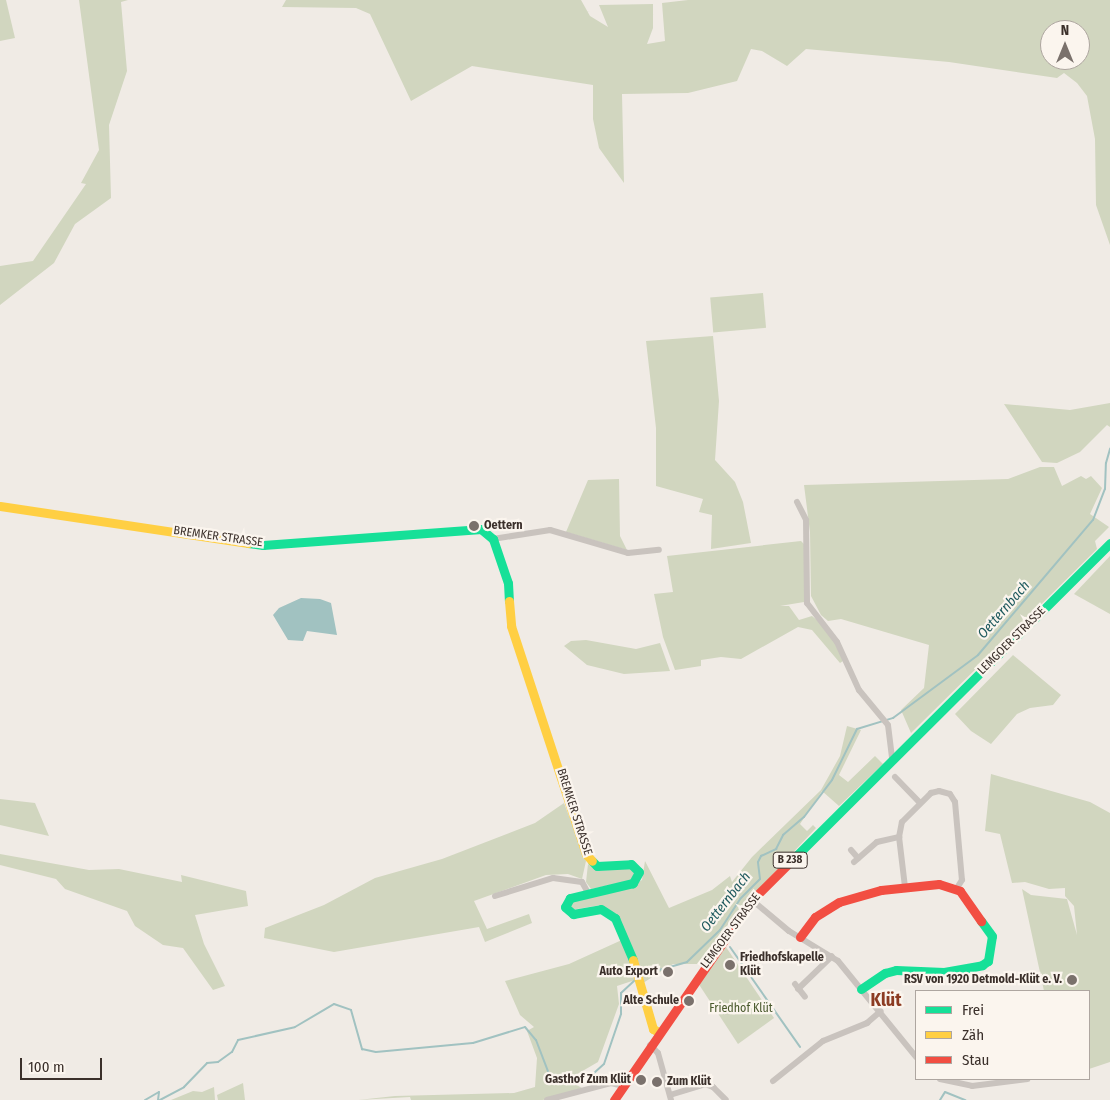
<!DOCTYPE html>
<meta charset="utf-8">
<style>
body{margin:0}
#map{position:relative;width:1110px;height:1100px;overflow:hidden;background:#f0ebe5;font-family:"Fira Sans Condensed",sans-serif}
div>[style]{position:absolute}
.green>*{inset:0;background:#d1d6bf;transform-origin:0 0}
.water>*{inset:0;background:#a1c2c1}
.stream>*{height:2px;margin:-1px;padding:0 1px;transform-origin:1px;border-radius:1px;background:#a1c2c1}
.street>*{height:6px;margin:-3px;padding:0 3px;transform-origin:3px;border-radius:3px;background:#c9c3be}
.fast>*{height:9px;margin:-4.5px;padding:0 4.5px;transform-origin:4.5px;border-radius:4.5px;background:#16e098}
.slow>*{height:9px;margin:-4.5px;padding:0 4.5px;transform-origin:4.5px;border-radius:4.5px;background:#ffcf43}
.jam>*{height:9px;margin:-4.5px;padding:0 4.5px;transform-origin:4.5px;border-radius:4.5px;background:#f24e42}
.dots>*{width:14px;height:14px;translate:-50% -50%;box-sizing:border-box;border:2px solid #fbf5ee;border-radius:50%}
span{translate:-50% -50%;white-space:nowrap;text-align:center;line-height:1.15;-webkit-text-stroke:4.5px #fbf5ee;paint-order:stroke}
.shield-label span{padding:1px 4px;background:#fbf5ee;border:1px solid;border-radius:4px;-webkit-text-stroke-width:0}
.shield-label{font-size:11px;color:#3b302b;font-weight:700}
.poi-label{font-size:12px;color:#3b302b;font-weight:700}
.left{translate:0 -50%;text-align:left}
.right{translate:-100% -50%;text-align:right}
.street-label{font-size:12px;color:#3b302b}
.park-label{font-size:12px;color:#4a5a2e}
.water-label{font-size:14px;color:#1f5a5e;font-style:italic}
.district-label{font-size:18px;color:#8c3b22;font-weight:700}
.legend{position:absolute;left:915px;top:990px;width:175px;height:90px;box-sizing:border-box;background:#fbf5ee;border:1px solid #aea6a0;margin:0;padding:6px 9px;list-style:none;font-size:15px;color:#3b302b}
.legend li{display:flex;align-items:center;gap:10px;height:25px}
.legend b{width:25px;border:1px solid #aea6a0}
.north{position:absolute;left:1040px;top:20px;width:50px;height:50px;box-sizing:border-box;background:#fbf5ee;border:1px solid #aea6a0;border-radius:50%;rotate:0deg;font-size:14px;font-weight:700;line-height:20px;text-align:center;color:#3b302b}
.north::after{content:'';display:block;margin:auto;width:18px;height:22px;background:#7a716c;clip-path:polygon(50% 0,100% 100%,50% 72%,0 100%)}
.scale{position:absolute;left:20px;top:1058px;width:82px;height:22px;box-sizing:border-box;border:2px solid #3b302b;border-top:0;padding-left:6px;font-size:15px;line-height:18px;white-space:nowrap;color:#3b302b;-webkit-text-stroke:4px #fbf5ee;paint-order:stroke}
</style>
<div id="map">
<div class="green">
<i style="clip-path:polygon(0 0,6px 0,15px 38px,0 41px)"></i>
<i style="clip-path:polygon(79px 0,128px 0,121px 2px,127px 71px,109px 125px,111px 198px,75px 224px,54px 263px,0 305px,0 266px,33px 261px,86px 184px,81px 183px,99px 150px)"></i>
<i style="clip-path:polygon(evenodd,286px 0,581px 0,590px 16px,608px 27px,599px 5px,653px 4px,653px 28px,647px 44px,665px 41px,662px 3px,688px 0,1110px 0,1110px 245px,1096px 205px,1095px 139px,1087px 96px,1077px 83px,1064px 73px,1057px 78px,949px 62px,806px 49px,787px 66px,762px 51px,751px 49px,737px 81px,688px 93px,622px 94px,624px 183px,599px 148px,593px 119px,593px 85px,472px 66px,411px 101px,370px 14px,356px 8px,282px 7px,286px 0,1050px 30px,1080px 30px,1080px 60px,1050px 60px,1050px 30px)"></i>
<i style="left:763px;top:293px;width:35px;height:53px;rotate:85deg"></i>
<i style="clip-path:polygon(713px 336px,719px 401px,715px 460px,735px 482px,743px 502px,751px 543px,711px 549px,712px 515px,699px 512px,703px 499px,656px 486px,656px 428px,646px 341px)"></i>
<i style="clip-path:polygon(1110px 403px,1110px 427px,1107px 425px,1080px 452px,1057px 463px,1042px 462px,1004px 404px,1070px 410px)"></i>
<i style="clip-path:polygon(1040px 467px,1054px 467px,1062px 486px,1081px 476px,1086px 479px,1091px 476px,1102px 488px,1090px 514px,1109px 527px,1095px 541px,1097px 549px,911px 733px,901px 710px,924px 688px,929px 645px,841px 619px,828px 621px,821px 615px,811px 596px,810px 532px,804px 485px,1008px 479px)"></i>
<i style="clip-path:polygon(619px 479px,620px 536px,627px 550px,566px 532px,588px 480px)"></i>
<i style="clip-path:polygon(801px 541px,804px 544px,804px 602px,780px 606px,789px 606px,799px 620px,812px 616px,829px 630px,843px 661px,840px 663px,812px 630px,798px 627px,741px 659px,721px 657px,701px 660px,701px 666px,675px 670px,663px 637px,654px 594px,673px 592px,667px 556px)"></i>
<i style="clip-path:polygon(1110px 556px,1110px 614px,1074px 594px)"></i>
<i style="clip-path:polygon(586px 640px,636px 649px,660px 643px,670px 671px,624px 674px,587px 665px,564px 646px,571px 641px)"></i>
<i style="clip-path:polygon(1013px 655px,1061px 695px,1053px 705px,1030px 708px,1017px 714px,991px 744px,971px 731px,955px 714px)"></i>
<i style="clip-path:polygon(847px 726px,861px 730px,839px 775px,848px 782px,875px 756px,883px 764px,839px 806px,822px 791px,800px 824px,807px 831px,813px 825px,816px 828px,737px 912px,699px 964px,673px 964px,643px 983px,637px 958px,618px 916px,601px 905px,571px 910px,569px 903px,573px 899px,632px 886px,642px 880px,645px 861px,669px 908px,712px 890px,730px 876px,732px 882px,752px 857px,821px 790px,840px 756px)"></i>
<i style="clip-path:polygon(991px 774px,1090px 802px,1110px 813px,1110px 1062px,1089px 1069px,1089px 991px,1044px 991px,1022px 889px,1031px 895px,1067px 899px,1077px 935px,1074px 906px,1065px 896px,1065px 888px,1049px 889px,1025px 882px,1012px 883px,1000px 834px,985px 831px)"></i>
<i style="clip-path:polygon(0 799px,35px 803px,49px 836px,0 825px)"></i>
<i style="clip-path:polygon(564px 803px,586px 861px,582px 879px,568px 874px,546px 875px,474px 901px,487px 929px,529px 914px,532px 923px,485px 942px,479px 927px,334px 952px,264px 938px,265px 928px,324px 905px,375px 878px,442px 859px,535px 823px)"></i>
<i style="clip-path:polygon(0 854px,89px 870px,119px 869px,182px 882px,181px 875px,246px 891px,248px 906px,195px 915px,204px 944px,225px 986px,213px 990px,183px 948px,163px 945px,135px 926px,127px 911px,65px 889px,56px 879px,0 865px)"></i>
<i style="clip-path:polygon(588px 864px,593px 868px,631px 868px,635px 875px,629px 881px,591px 889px,586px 882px)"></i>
<i style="clip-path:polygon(624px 939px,635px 980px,617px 986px,619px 1004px,598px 1062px,567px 1080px,582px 1088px,543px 1100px,411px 1100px,410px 1097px,358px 1100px,395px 1096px,514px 1093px,535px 1087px,537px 1058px,527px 1031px,534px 1027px,520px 1015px,505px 981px,569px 964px)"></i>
<i style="clip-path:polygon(726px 947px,774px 1018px,738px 1044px,698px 983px)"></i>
<i style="clip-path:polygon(243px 1083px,245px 1100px,218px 1100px,217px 1095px)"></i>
<i style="clip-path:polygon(214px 1087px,215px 1100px,171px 1100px,193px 1091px,202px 1092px)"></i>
</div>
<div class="water">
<i style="clip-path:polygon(301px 598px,320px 599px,331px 603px,337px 635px,307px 631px,303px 641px,288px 640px,273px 615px,279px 608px)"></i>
</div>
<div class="stream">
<i style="left:730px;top:947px;width:122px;rotate:55deg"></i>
<i style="left:642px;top:975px;width:47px;rotate:-16.1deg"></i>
<i style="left:687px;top:962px;width:46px;rotate:-44.1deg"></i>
<i style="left:720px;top:930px;width:37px;rotate:-57deg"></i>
<i style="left:740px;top:899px;width:28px;rotate:-45deg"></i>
<i style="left:760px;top:879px;width:17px;rotate:-97deg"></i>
<i style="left:758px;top:862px;width:7px;rotate:-63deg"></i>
<i style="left:761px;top:856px;width:17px;rotate:-25deg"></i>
<i style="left:776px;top:849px;width:16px;rotate:-63deg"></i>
<i style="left:783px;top:835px;width:28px;rotate:-41deg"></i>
<i style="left:804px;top:817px;width:46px;rotate:-52.9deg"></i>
<i style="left:832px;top:780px;width:57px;rotate:-63.9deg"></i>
<i style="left:857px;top:729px;width:38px;rotate:-17deg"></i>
<i style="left:893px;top:718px;width:106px;rotate:-36.5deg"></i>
<i style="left:978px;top:655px;width:177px;rotate:-49.6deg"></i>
<i style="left:1093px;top:520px;width:33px;rotate:-69deg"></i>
<i style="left:1105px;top:489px;width:26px;rotate:-88deg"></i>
<i style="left:1106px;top:463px;width:15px;rotate:-74deg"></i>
<i style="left:145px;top:1100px;width:16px;rotate:-30deg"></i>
<i style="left:159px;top:1092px;width:8px;rotate:97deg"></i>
<i style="left:160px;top:1100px;width:27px;rotate:-28deg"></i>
<i style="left:184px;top:1087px;width:33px;rotate:-46deg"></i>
<i style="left:207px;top:1063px;width:11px;rotate:-5deg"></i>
<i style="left:218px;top:1062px;width:17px;rotate:-36deg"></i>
<i style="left:232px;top:1052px;width:13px;rotate:-63deg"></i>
<i style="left:238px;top:1040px;width:58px;rotate:-12.8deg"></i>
<i style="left:295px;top:1027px;width:45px;rotate:-30.5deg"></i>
<i style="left:334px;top:1004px;width:18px;rotate:19deg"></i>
<i style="left:351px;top:1010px;width:41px;rotate:74.2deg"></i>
<i style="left:362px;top:1049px;width:14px;rotate:12deg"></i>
<i style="left:376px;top:1052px;width:97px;rotate:-5.3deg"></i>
<i style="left:473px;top:1043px;width:54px;rotate:-17.1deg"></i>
<i style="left:525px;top:1027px;width:17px;rotate:50deg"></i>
<i style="left:536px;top:1040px;width:40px;rotate:69deg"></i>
<i style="left:550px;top:1077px;width:18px;rotate:22deg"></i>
<i style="left:567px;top:1084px;width:29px;rotate:-22deg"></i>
<i style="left:594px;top:1073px;width:13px;rotate:-42deg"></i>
<i style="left:604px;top:1064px;width:53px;rotate:-71.2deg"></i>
<i style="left:621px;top:1014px;width:21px;rotate:-90deg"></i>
<i style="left:621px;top:993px;width:21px;rotate:-43deg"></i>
<i style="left:940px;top:1100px;width:9px;rotate:-58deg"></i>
<i style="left:945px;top:1092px;width:22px;rotate:22deg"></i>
</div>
<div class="street">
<i style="left:797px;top:502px;width:20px;rotate:63deg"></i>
<i style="left:806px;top:520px;width:83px;rotate:89.3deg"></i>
<i style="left:807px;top:603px;width:49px;rotate:52.4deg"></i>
<i style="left:837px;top:642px;width:53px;rotate:65.4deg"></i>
<i style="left:859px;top:690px;width:45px;rotate:50.4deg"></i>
<i style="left:888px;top:725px;width:34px;rotate:83deg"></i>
<i style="left:493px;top:539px;width:58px;rotate:-9deg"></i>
<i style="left:550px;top:530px;width:81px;rotate:16.4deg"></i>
<i style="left:628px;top:553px;width:31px;rotate:-6deg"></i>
<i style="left:895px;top:777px;width:36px;rotate:46deg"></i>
<i style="left:851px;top:850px;width:11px;rotate:49deg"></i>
<i style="left:854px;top:862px;width:30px;rotate:-41deg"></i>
<i style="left:877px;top:842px;width:23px;rotate:-13deg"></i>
<i style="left:905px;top:887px;width:50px;rotate:-96.8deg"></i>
<i style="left:899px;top:837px;width:15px;rotate:-79deg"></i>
<i style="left:902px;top:822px;width:41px;rotate:-45deg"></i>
<i style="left:931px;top:793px;width:8px;rotate:-14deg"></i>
<i style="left:939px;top:791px;width:11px;rotate:15deg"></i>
<i style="left:950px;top:794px;width:9px;rotate:58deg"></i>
<i style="left:955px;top:802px;width:78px;rotate:84.9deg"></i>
<i style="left:962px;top:880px;width:9px;rotate:122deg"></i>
<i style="left:495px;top:896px;width:61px;rotate:-17.2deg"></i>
<i style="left:553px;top:878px;width:29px;rotate:8deg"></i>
<i style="left:582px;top:882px;width:13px;rotate:61deg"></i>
<i style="left:752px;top:900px;width:48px;rotate:40deg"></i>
<i style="left:789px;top:931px;width:57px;rotate:31.5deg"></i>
<i style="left:838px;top:961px;width:124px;rotate:50.9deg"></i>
<i style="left:795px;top:984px;width:16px;rotate:52deg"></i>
<i style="left:798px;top:989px;width:47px;rotate:-44.1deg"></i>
<i style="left:650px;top:1045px;width:11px;rotate:45deg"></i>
<i style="left:658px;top:1053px;width:49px;rotate:74.5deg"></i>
<i style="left:940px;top:1079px;width:33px;rotate:12deg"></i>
<i style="left:972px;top:1086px;width:56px;rotate:-7.1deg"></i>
<i style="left:773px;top:1081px;width:64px;rotate:-38.7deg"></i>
<i style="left:823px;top:1041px;width:48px;rotate:-22.2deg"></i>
<i style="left:867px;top:1023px;width:18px;rotate:-41deg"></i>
<i style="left:670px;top:1095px;width:37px;rotate:-17deg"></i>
<i style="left:705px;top:1084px;width:9px;rotate:21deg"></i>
<i style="left:713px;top:1087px;width:18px;rotate:45deg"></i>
<i style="left:547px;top:1100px;width:66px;rotate:-14.9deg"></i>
<i style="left:611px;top:1083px;width:12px;rotate:14deg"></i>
</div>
<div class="fast">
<i style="left:248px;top:543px;width:15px;rotate:8deg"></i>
<i style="left:263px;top:545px;width:219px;rotate:-4.2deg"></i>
<i style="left:481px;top:529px;width:16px;rotate:40deg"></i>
<i style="left:493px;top:539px;width:46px;rotate:71.2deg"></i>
<i style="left:508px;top:583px;width:18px;rotate:87deg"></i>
<i style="left:592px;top:861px;width:7px;rotate:45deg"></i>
<i style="left:597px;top:866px;width:34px;rotate:-3deg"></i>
<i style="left:631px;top:864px;width:11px;rotate:45deg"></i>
<i style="left:639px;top:872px;width:13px;rotate:119deg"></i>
<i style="left:633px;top:883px;width:65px;rotate:166.6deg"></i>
<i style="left:570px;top:898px;width:10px;rotate:119deg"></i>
<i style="left:565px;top:907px;width:11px;rotate:41deg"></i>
<i style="left:573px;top:914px;width:28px;rotate:-10deg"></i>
<i style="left:601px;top:909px;width:17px;rotate:33deg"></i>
<i style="left:615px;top:918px;width:46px;rotate:66.8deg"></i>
<i style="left:790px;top:862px;width:452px;rotate:-44.9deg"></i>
<i style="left:861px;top:989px;width:29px;rotate:-34deg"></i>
<i style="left:885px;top:973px;width:11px;rotate:-15deg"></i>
<i style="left:896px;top:970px;width:48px;rotate:2.4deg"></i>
<i style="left:944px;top:972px;width:39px;rotate:-10deg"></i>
<i style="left:982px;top:965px;width:7px;rotate:-34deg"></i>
<i style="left:988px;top:961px;width:25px;rotate:-81deg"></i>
<i style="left:992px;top:936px;width:19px;rotate:-126deg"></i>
</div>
<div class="slow">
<i style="left:0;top:506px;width:251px;rotate:8.5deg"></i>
<i style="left:509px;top:601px;width:25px;rotate:85deg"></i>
<i style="left:511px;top:626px;width:240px;rotate:71.8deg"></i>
<i style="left:586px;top:854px;width:9px;rotate:49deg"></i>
<i style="left:633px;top:960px;width:72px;rotate:73.8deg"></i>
<i style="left:653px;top:1029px;width:7px;rotate:27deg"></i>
</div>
<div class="jam">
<i style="left:800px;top:937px;width:25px;rotate:-53deg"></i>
<i style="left:815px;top:917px;width:28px;rotate:-32deg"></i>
<i style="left:839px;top:902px;width:44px;rotate:-15.9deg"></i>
<i style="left:881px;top:890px;width:58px;rotate:-5.9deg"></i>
<i style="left:939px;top:884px;width:22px;rotate:18deg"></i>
<i style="left:960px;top:891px;width:37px;rotate:55deg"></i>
<i style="left:614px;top:1100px;width:243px;rotate:-55.4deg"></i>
<i style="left:752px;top:900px;width:54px;rotate:-45deg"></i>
</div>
<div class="dots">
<i style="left:474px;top:526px;background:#7a716c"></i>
<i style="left:730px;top:965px;background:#7a716c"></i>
<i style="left:668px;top:972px;background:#7a716c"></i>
<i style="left:1072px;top:980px;background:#7a716c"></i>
<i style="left:689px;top:1001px;background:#7a716c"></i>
<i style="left:641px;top:1080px;background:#7a716c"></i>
<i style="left:657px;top:1082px;background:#7a716c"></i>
</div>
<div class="shield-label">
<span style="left:790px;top:860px">B 238</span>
</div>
<div class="poi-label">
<span class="left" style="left:484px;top:526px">Oettern</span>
<span class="left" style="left:740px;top:965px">Friedhofskapelle<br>Klüt</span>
<span class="right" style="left:658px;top:972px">Auto Export</span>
<span class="right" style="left:1062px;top:980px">RSV von 1920 Detmold-Klüt e. V.</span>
<span class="right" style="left:679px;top:1001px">Alte Schule</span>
<span class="right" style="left:631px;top:1080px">Gasthof Zum Klüt</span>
<span class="left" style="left:667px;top:1082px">Zum Klüt</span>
</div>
<div class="street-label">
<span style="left:218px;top:537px;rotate:8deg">BREMKER STRASSE</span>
<span style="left:1012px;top:641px;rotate:-45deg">LEMGOER STRASSE</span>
<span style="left:574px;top:812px;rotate:72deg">BREMKER STRASSE</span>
<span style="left:731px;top:931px;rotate:-53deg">LEMGOER STRASSE</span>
</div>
<div class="park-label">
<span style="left:741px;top:1009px">Friedhof Klüt</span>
</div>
<div class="water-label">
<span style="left:1004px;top:610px;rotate:-49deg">Oetternbach</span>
<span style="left:726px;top:902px;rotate:-52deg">Oetternbach</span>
</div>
<div class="district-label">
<span style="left:886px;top:1000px">Klüt</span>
</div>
<ul class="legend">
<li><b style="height:6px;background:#16e098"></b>Frei</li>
<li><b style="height:6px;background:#ffcf43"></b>Zäh</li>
<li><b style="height:6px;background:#f24e42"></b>Stau</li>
</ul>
<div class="north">N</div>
<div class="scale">100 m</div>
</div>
